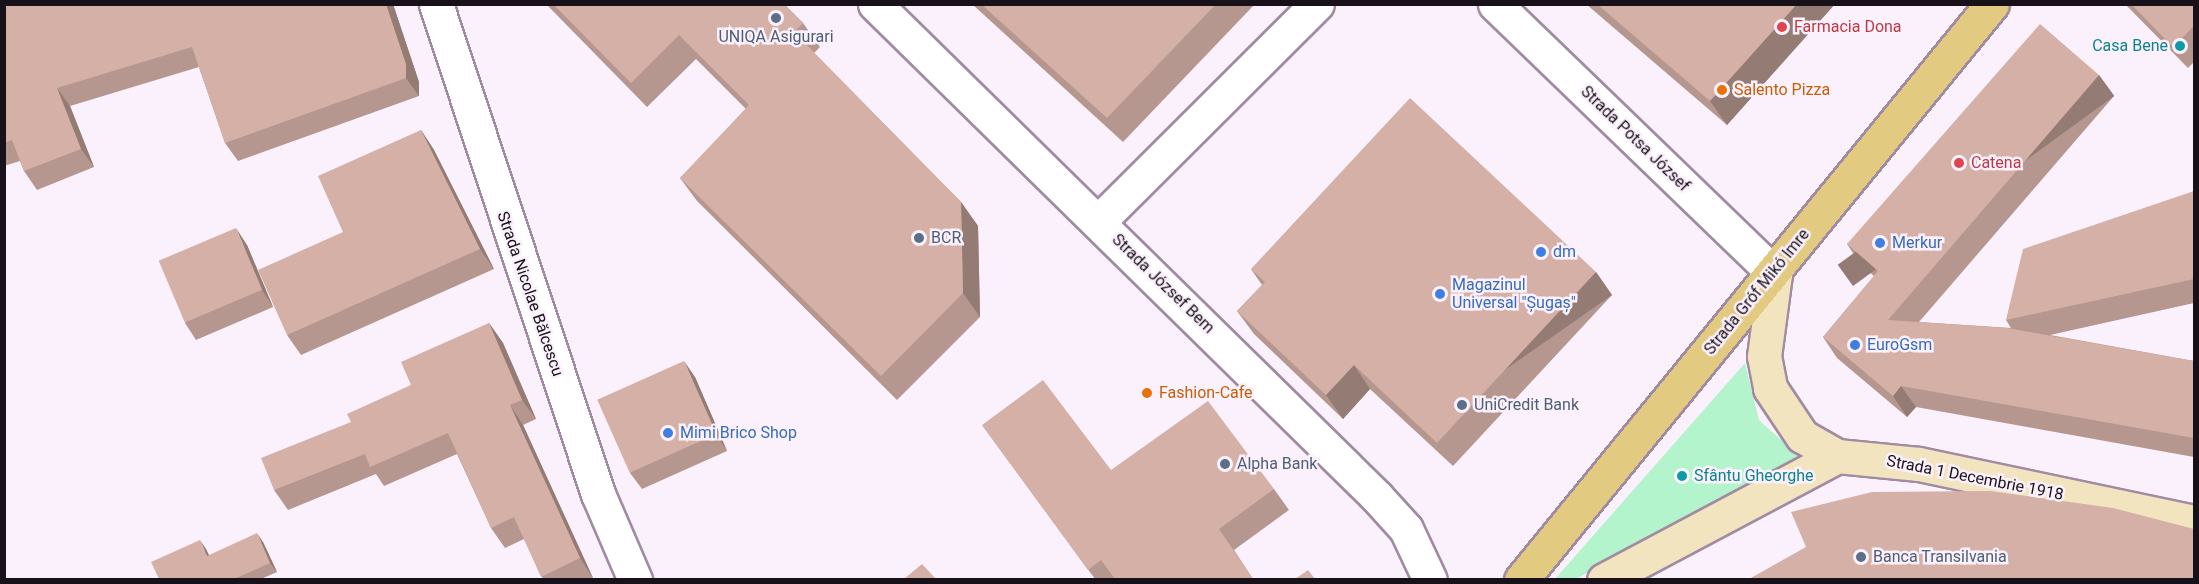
<!DOCTYPE html>
<meta charset="utf-8">
<style>
body{margin:0}
#map{position:relative;width:2199px;height:584px;overflow:hidden;background:#fbf1fc;font-family:Roboto,sans-serif}
div>[style]{position:absolute}
.green>*{inset:0;background:#b4f4cc}
.roads{filter:drop-shadow(2px 0 #a18ba3) drop-shadow(-2px 0 #a18ba3) drop-shadow(0 2px #a18ba3) drop-shadow(0 -2px #a18ba3)}
.minor>*{height:33px;margin:-16.5px;padding:0 16.5px;transform-origin:16.5px;border-radius:16.5px;background:#fff}
.tertiary>*{height:33px;margin:-16.5px;padding:0 16.5px;transform-origin:16.5px;border-radius:16.5px;background:#fff}
.secondary>*{height:33px;margin:-16.5px;padding:0 16.5px;transform-origin:16.5px;border-radius:16.5px;background:#f1e4bf}
.primary>*{height:33px;margin:-16.5px;padding:0 16.5px;transform-origin:16.5px;border-radius:16.5px;background:#e2ca80}
.wall>*{inset:0;background:#b6978f}
.shaded-wall>*{inset:0;background:#947b74;transform-origin:0 0}
.building>*{inset:0;background:#d4b0a6;transform-origin:0 0}
.dots>*{width:16px;height:16px;translate:-50% -50%;box-sizing:border-box;border:3px solid #fbf1fc;border-radius:50%}
span{translate:-50% -50%;white-space:nowrap;text-align:center;line-height:1.15;-webkit-text-stroke:5px #fbf1fc;paint-order:stroke}
.health-label{font-size:16px;color:#be3a42}
.left{translate:0 -50%;text-align:left}
.service-label{font-size:16px;color:#4e5e75}
.culture-label{font-size:16px;color:#0d838f}
.right{translate:-100% -50%;text-align:right}
.food-label{font-size:16px;color:#c56008}
.street-label{font-size:16px;color:#19111a}
.shop-label{font-size:16px;color:#366cbe}
.frame{position:absolute;inset:0;border:6px solid #19111a;pointer-events:none}
</style>
<div id="map">
<div class="green">
<i style="clip-path:polygon(1745px 363px,1759px 420px,1800px 457px,1576px 579px,1554px 580px)"></i>
</div>
<div class="roads">
<div class="minor">
<i style="left:875px;top:4px;width:704px;rotate:44.48deg"></i>
<i style="left:1377px;top:497px;width:43px;rotate:47.8deg"></i>
<i style="left:1406px;top:529px;width:56px;rotate:64.8deg"></i>
<i style="left:1495px;top:4px;width:389px;rotate:44deg"></i>
<i style="left:1098px;top:222px;width:309px;rotate:-44.9deg"></i>
</div>
<div class="tertiary">
<i style="left:436px;top:4px;width:516px;rotate:71.71deg"></i>
<i style="left:598px;top:494px;width:94px;rotate:66.7deg"></i>
</div>
<div class="secondary">
<i style="left:1775px;top:274px;width:83px;rotate:97.6deg"></i>
<i style="left:1764px;top:356px;width:33px;rotate:79deg"></i>
<i style="left:1770px;top:388px;width:58px;rotate:56.3deg"></i>
<i style="left:1802px;top:436px;width:40px;rotate:29.7deg"></i>
<i style="left:1604px;top:580px;width:264px;rotate:-28deg"></i>
<i style="left:1837px;top:456px;width:82px;rotate:5.6deg"></i>
<i style="left:1919px;top:464px;width:281px;rotate:11.9deg"></i>
</div>
<div class="primary">
<i style="left:1521px;top:580px;width:744px;rotate:-50.73deg"></i>
</div>
</div>
<div class="wall">
<i style="clip-path:polygon(393px 4px,419px 82px,419px 96px,238px 161px,225px 143px,199px 67px,70px 106px,94px 167px,37px 190px,24px 171px,20px 161px,4px 166px,4px 5px)"></i>
<i style="clip-path:polygon(546px 4px,784px 4px,803px 23px,820px 47px,814px 53px,961px 202px,978px 226px,980px 317px,897px 400px,697px 201px,680px 178px,746px 109px,696px 59px,647px 107px)"></i>
<i style="clip-path:polygon(972px 4px,1255px 4px,1123px 142px)"></i>
<i style="clip-path:polygon(1586px 4px,1835px 4px,1727px 125px)"></i>
<i style="clip-path:polygon(2125px 4px,2194px 4px,2194px 62px,2188px 68px)"></i>
<i style="clip-path:polygon(2099px 75px,2114px 96px,1919px 322px,2011px 328px,2006px 320px,2194px 191px,2194px 303px,2050px 335px,2194px 361px,2194px 457px,1916px 407px,1907px 417px,1837px 358px,1823px 337px,1874px 276px,1861px 265px,1847px 244px)"></i>
<i style="clip-path:polygon(421px 130px,434px 150px,494px 269px,301px 355px,287px 335px,343px 232px)"></i>
<i style="clip-path:polygon(247px 245px,273px 307px,196px 340px,185px 323px)"></i>
<i style="clip-path:polygon(1251px 269px,1596px 272px,1612px 295px,1453px 466px,1370px 389px,1343px 419px,1254px 334px,1237px 311px,1262px 285px)"></i>
<i style="clip-path:polygon(489px 323px,503px 343px,536px 419px,523px 425px,593px 578px,590px 579px,543px 579px,524px 539px,505px 548px,491px 528px,457px 454px,384px 486px,376px 474px,288px 510px,274px 490px,411px 385px)"></i>
<i style="clip-path:polygon(695px 377px,727px 451px,642px 489px,630px 473px)"></i>
<i style="clip-path:polygon(982px 425px,1111px 470px,1274px 489px,1289px 510px,1234px 550px,1253px 579px,1095px 579px)"></i>
<i style="clip-path:polygon(263px 542px,277px 572px,261px 579px,159px 579px,206px 549px,209px 555px)"></i>
</div>
<div class="shaded-wall">
<i style="clip-path:polygon(386px 4px,393px 4px,419px 82px,419px 96px,406px 78px)"></i>
<i style="clip-path:polygon(1797px 4px,1835px 4px,1727px 125px,1710px 101px)"></i>
<i style="left:2099px;top:75px;width:26px;height:323px;rotate:54deg"></i>
<i style="clip-path:polygon(57px 88px,70px 106px,94px 167px,81px 149px)"></i>
<i style="clip-path:polygon(421px 130px,434px 150px,494px 269px,480px 249px)"></i>
<i style="clip-path:polygon(961px 202px,978px 226px,980px 317px,963px 293px)"></i>
<i style="clip-path:polygon(236px 228px,247px 245px,273px 307px,262px 290px)"></i>
<i style="left:1596px;top:272px;width:28px;height:233px;rotate:55deg"></i>
<i style="clip-path:polygon(489px 323px,503px 343px,536px 419px,522px 400px)"></i>
<i style="clip-path:polygon(684px 361px,695px 377px,727px 451px,716px 434px)"></i>
<i style="clip-path:polygon(1354px 365px,1370px 389px,1343px 419px,1326px 395px)"></i>
<i style="clip-path:polygon(1901px 386px,1916px 407px,1907px 417px,1893px 396px)"></i>
<i style="clip-path:polygon(510px 405px,523px 425px,593px 578px,580px 558px)"></i>
<i style="clip-path:polygon(257px 533px,263px 542px,277px 572px,270px 563px)"></i>
<i style="clip-path:polygon(200px 540px,206px 549px,213px 565px,207px 556px)"></i>
</div>
<div class="building">
<i style="clip-path:polygon(5px 4px,386px 4px,406px 64px,406px 78px,225px 143px,192px 47px,57px 88px,81px 149px,24px 171px,12px 140px,4px 143px)"></i>
<i style="clip-path:polygon(553px 4px,784px 4px,803px 23px,794px 32px,961px 202px,963px 293px,881px 376px,680px 178px,749px 105px,679px 35px,631px 83px)"></i>
<i style="clip-path:polygon(981px 4px,1216px 4px,1107px 118px)"></i>
<i style="clip-path:polygon(1597px 4px,1797px 4px,1710px 101px)"></i>
<i style="clip-path:polygon(2131px 4px,2194px 4px,2194px 26px,2173px 47px)"></i>
<i style="clip-path:polygon(2040px 24px,2099px 75px,1888px 320px,2007px 328px,2194px 361px,2194px 438px,1901px 386px,1893px 396px,1823px 337px,1878px 271px,1847px 244px)"></i>
<i style="clip-path:polygon(1410px 98px,1596px 272px,1437px 443px,1354px 365px,1326px 395px,1237px 311px,1265px 282px,1251px 269px)"></i>
<i style="clip-path:polygon(421px 130px,480px 249px,287px 335px,258px 270px,343px 232px,318px 176px)"></i>
<i style="clip-path:polygon(2194px 191px,2194px 279px,2006px 320px,2023px 249px)"></i>
<i style="left:236px;top:228px;width:67px;height:84px;rotate:67deg"></i>
<i style="clip-path:polygon(489px 323px,522px 400px,510px 405px,580px 558px,541px 577px,514px 517px,491px 528px,448px 433px,370px 467px,365px 454px,274px 490px,261px 458px,351px 422px,347px 414px,411px 385px,401px 362px)"></i>
<i style="left:684px;top:361px;width:80px;height:95px;rotate:66deg"></i>
<i style="clip-path:polygon(1043px 380px,1111px 470px,1208px 401px,1274px 489px,1219px 529px,1253px 579px,1115px 579px,1101px 560px,1088px 570px,982px 425px)"></i>
<i style="clip-path:polygon(1990px 491px,2113px 508px,2194px 529px,2194px 579px,1749px 579px,1806px 547px,1791px 512px,1872px 492px)"></i>
<i style="clip-path:polygon(257px 533px,270px 563px,234px 579px,159px 579px,151px 562px,200px 540px,207px 556px)"></i>
<i style="clip-path:polygon(922px 564px,936px 579px,904px 579px)"></i>
<i style="clip-path:polygon(1308px 570px,1315px 579px,1295px 579px)"></i>
</div>
<div class="dots">
<i style="left:776px;top:18px;background:#5c6f8a"></i>
<i style="left:1782px;top:27px;background:#e0444e"></i>
<i style="left:2180px;top:46px;background:#0f9aa8"></i>
<i style="left:1722px;top:90px;background:#e8710a"></i>
<i style="left:1959px;top:163px;background:#e0444e"></i>
<i style="left:919px;top:238px;background:#5c6f8a"></i>
<i style="left:1880px;top:243px;background:#3f7fe0"></i>
<i style="left:1541px;top:252px;background:#3f7fe0"></i>
<i style="left:1440px;top:294px;background:#3f7fe0"></i>
<i style="left:1855px;top:345px;background:#3f7fe0"></i>
<i style="left:1147px;top:393px;background:#e8710a"></i>
<i style="left:1462px;top:405px;background:#5c6f8a"></i>
<i style="left:668px;top:433px;background:#3f7fe0"></i>
<i style="left:1225px;top:464px;background:#5c6f8a"></i>
<i style="left:1682px;top:476px;background:#0f9aa8"></i>
<i style="left:1861px;top:557px;background:#5c6f8a"></i>
</div>
<div class="health-label">
<span class="left" style="left:1794px;top:27px">Farmacia Dona</span>
<span class="left" style="left:1971px;top:163px">Catena</span>
</div>
<div class="service-label">
<span style="left:776px;top:37px">UNIQA Asigurari</span>
<span class="left" style="left:931px;top:238px">BCR</span>
<span class="left" style="left:1474px;top:405px">UniCredit Bank</span>
<span class="left" style="left:1237px;top:464px">Alpha Bank</span>
<span class="left" style="left:1873px;top:557px">Banca Transilvania</span>
</div>
<div class="culture-label">
<span class="right" style="left:2168px;top:46px">Casa Bene</span>
<span class="left" style="left:1694px;top:476px">Sfântu Gheorghe</span>
</div>
<div class="food-label">
<span class="left" style="left:1734px;top:90px">Salento Pizza</span>
<span class="left" style="left:1159px;top:393px">Fashion-Cafe</span>
</div>
<div class="street-label">
<span style="left:1635px;top:139px;rotate:44deg">Strada Potsa József</span>
<span style="left:1163px;top:284px;rotate:44deg">Strada József Bem</span>
<span style="left:1757px;top:292px;rotate:-51deg">Strada Gróf Mikó Imre</span>
<span style="left:530px;top:294px;rotate:71deg">Strada Nicolae Bălcescu</span>
<span style="left:1975px;top:478px;rotate:11deg">Strada 1 Decembrie 1918</span>
</div>
<div class="shop-label">
<span class="left" style="left:1892px;top:243px">Merkur</span>
<span class="left" style="left:1553px;top:252px">dm</span>
<span class="left" style="left:1452px;top:294px">Magazinul<br>Universal "Șugaș"</span>
<span class="left" style="left:1867px;top:345px">EuroGsm</span>
<span class="left" style="left:680px;top:433px">Mimi Brico Shop</span>
</div>
<div class="frame"></div>
</div>
